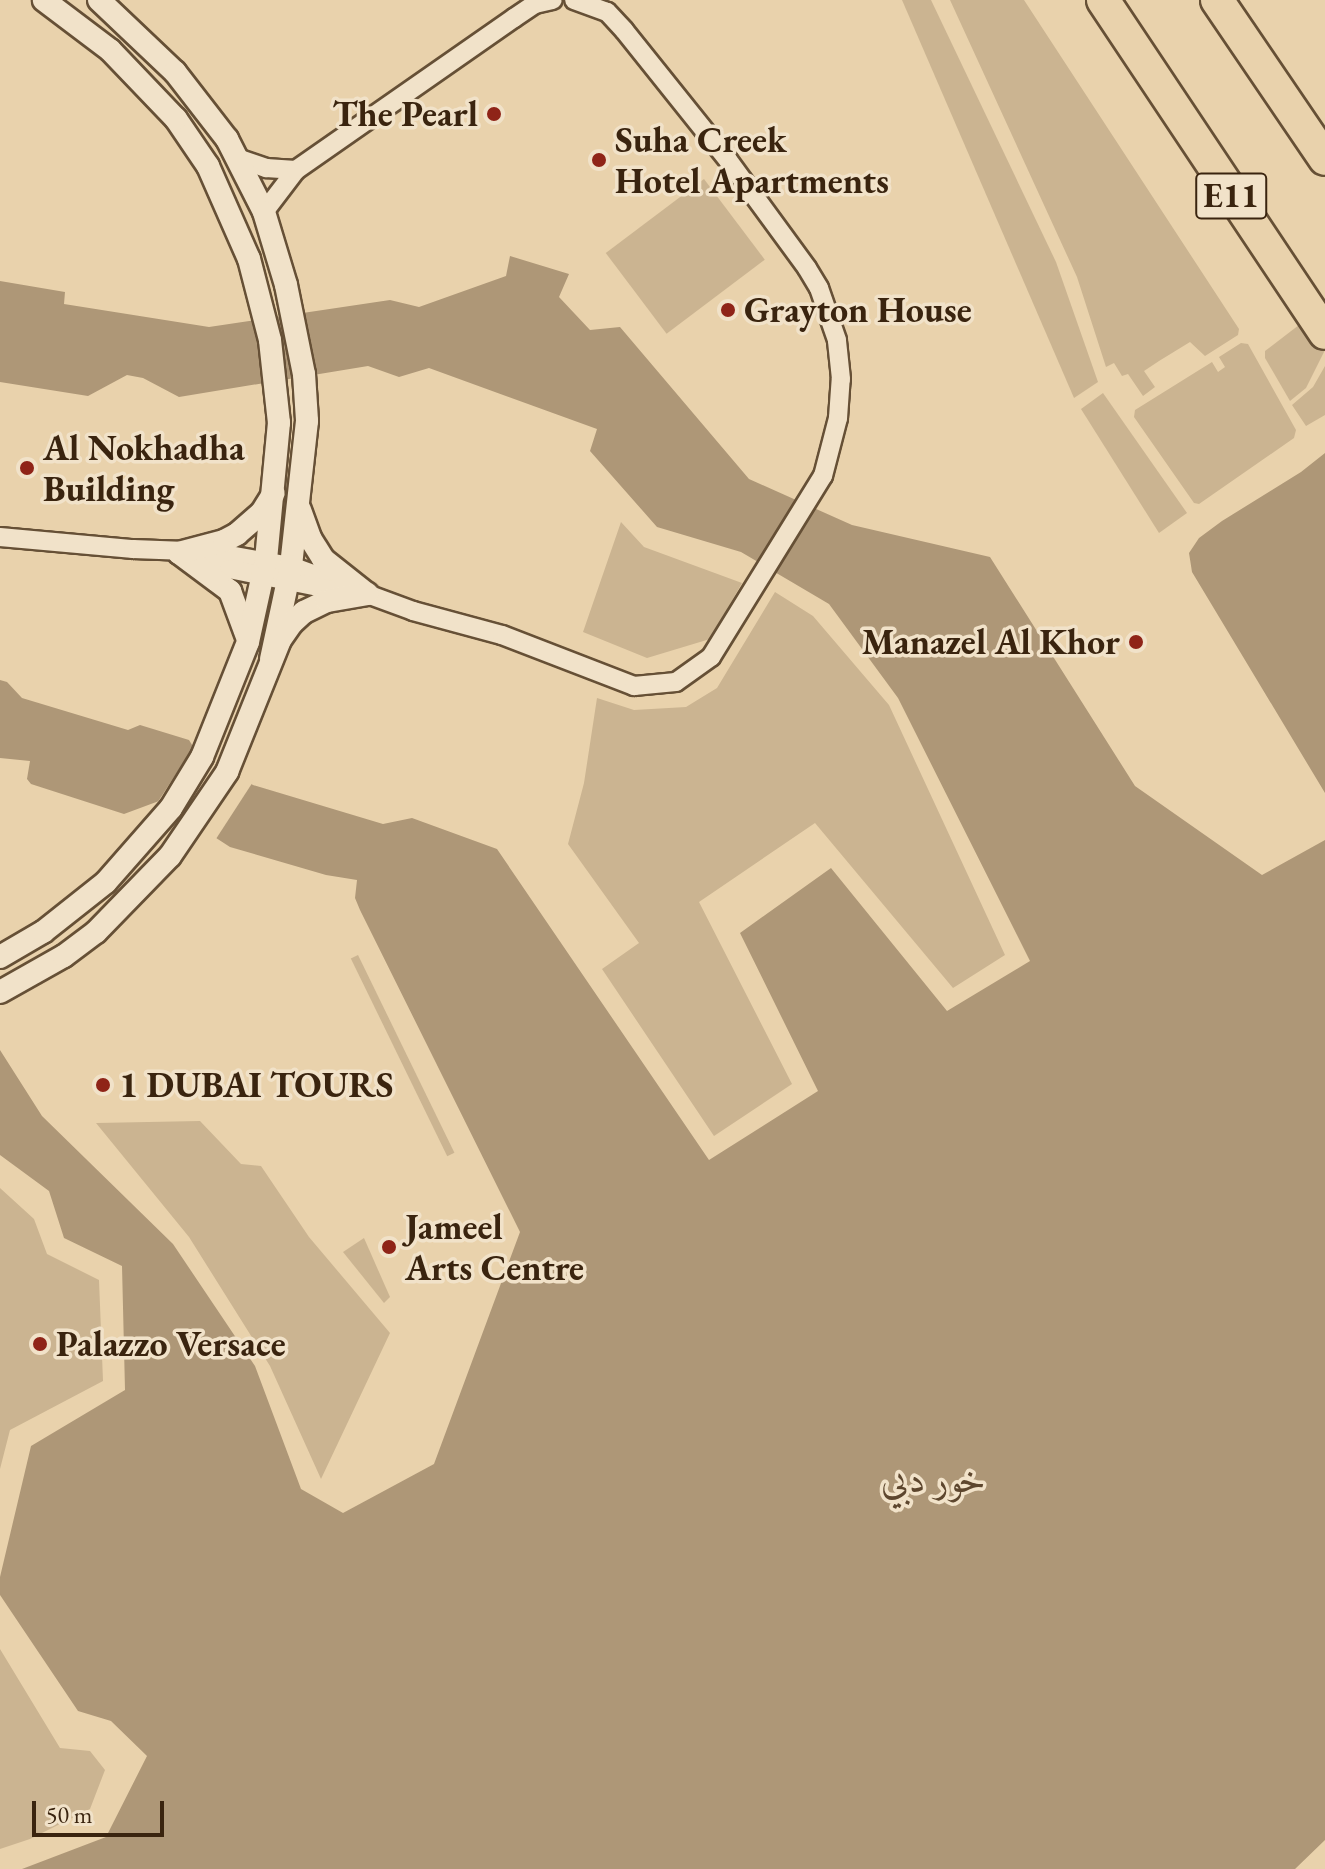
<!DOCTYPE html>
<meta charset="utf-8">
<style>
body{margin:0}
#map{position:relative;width:1325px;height:1869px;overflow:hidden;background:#e9d2ac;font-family:"EB Garamond",Amiri,serif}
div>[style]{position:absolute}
.green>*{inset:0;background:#cbb491;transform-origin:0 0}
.water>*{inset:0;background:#ae9777}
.pier>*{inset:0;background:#e9d2ac;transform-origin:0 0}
.roads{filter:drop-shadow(2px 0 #665036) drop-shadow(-2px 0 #665036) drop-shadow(0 2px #665036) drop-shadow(0 -2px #665036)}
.minor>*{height:18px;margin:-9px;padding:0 9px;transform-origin:9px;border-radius:9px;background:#f1e2c9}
.tertiary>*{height:22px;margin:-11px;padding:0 11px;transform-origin:11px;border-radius:11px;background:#f1e2c9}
.motorway>*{height:32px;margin:-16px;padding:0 16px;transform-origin:16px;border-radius:16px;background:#e9d2ac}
.dots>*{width:22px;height:22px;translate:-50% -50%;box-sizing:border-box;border:4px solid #f1e2c9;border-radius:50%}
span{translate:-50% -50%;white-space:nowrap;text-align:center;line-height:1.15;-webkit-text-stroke:7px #f1e2c9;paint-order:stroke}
.shield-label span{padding:2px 6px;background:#f1e2c9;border:2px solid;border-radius:6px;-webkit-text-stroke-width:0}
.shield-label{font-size:34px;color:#3a240f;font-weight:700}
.poi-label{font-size:36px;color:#3a240f;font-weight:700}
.right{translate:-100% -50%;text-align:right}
.left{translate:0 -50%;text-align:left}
.water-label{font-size:38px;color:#5d462e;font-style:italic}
.scale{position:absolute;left:32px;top:1801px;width:132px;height:36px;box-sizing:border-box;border:4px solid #3a240f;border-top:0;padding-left:10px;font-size:24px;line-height:28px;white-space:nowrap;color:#3a240f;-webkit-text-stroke:6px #f1e2c9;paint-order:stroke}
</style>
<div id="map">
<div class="green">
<i style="clip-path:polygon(902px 0,931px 0,1056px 262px,1098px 382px,1074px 398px)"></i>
<i style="clip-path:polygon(950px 0,1024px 0,1239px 329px,1238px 335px,1205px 356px,1190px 342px,1159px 361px,1144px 371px,1155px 387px,1143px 396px,1128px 374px,1122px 376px,1114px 363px,1106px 367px,1077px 277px)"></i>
<i style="left:704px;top:179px;width:101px;height:123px;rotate:53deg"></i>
<i style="clip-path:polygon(1325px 305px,1325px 350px,1306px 388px,1290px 401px,1265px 358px,1265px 351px)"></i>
<i style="clip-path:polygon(1241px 343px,1248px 344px,1296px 430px,1294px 438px,1199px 504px,1194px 503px,1134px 417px,1135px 410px,1212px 362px,1218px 372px,1225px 367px,1219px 357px)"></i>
<i style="clip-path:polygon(1325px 366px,1325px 415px,1306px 426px,1292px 405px,1313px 387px)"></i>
<i style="clip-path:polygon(1103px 393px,1187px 513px,1159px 533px,1081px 409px)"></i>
<i style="clip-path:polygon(621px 522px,644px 547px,742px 583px,710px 639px,647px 658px,583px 632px)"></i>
<i style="clip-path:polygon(775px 592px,813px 616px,889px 705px,1005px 955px,953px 988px,815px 823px,699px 902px,792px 1084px,714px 1136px,602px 969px,639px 943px,568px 844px,584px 783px,597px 698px,634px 710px,686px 707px,717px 688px)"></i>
<i style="left:358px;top:955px;width:220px;height:8px;rotate:64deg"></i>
<i style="clip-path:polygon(200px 1121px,241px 1164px,261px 1166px,309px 1237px,390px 1333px,321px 1479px,270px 1366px,189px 1237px,96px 1123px)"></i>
<i style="clip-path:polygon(0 1188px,34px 1219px,47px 1254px,99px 1280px,103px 1381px,10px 1430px,0 1469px)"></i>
<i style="clip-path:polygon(364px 1238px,390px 1297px,384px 1303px,343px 1252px)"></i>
<i style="clip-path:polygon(0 1649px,60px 1748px,90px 1751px,105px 1770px,90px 1809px,30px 1839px,0 1849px)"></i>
</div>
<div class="water">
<i style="clip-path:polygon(510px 256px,569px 274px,559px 297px,590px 330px,620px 327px,749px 479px,852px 525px,990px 557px,1135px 786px,1262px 875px,1325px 840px,1325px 1840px,1295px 1869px,22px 1869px,106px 1837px,147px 1756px,111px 1721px,78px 1711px,0 1595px,0 1577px,31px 1446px,125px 1390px,122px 1266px,64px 1238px,49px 1191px,0 1155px,0 1050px,42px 1116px,173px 1244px,255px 1366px,301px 1489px,343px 1513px,434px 1464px,520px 1232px,360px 910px,355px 898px,357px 880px,326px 875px,230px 847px,159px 801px,124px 814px,31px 784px,27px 779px,30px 761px,0 758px,0 680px,7px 682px,22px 698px,128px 730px,140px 725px,189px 740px,194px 748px,253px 785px,383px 824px,412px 818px,497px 849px,709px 1160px,818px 1091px,740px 933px,831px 868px,947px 1011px,1030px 961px,898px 698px,829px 604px,741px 552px,657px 527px,590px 451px,597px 429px,429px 368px,399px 377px,368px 366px,179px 397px,143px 378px,127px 375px,88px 396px,0 382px,0 281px,65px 292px,64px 304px,209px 327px,390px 300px,419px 307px,506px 276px)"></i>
<i style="clip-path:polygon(1325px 453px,1325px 793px,1192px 572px,1189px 553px,1199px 538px,1222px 521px,1301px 472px)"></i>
</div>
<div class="pier">
<i style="left:196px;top:743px;width:69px;height:75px;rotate:33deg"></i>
</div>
<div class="roads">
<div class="minor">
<i style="left:240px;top:159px;width:28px;rotate:19deg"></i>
<i style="left:266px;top:168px;width:30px;rotate:4deg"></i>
<i style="left:264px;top:212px;width:53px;rotate:-52.7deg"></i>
<i style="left:296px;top:170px;width:266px;rotate:-34.9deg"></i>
<i style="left:514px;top:18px;width:25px;rotate:-34deg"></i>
<i style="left:535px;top:4px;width:18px;rotate:-13deg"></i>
<i style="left:0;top:537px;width:134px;rotate:5.2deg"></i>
<i style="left:133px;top:549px;width:80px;rotate:2.1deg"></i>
<i style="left:213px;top:552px;width:79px;rotate:10.2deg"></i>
<i style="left:291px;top:566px;width:130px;rotate:20.2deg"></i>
<i style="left:413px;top:611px;width:92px;rotate:15.1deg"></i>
<i style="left:502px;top:635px;width:142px;rotate:21.1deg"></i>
<i style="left:634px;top:686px;width:42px;rotate:-5.4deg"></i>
<i style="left:676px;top:682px;width:43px;rotate:-35.5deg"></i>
<i style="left:711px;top:657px;width:213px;rotate:-58.3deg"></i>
<i style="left:823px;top:476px;width:60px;rotate:-75.5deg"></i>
<i style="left:838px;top:418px;width:39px;rotate:-86deg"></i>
<i style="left:841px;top:379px;width:39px;rotate:-96deg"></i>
<i style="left:837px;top:340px;width:55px;rotate:-109.1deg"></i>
<i style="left:819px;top:288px;width:23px;rotate:-121deg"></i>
<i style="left:807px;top:268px;width:134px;rotate:-126.2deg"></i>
<i style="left:728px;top:160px;width:166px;rotate:-128.7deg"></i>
<i style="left:624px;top:30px;width:25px;rotate:-133deg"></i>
<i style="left:607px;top:12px;width:35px;rotate:-160deg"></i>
<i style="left:190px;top:557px;width:41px;rotate:17.1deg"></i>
<i style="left:229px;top:569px;width:121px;rotate:11.4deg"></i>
</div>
<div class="tertiary">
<i style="left:99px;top:0;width:105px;rotate:43.5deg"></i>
<i style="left:175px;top:72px;width:85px;rotate:52.2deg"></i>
<i style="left:227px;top:139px;width:82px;rotate:63.1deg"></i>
<i style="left:264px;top:212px;width:76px;rotate:73.2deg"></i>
<i style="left:286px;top:285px;width:91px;rotate:78.6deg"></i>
<i style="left:304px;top:374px;width:47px;rotate:86.3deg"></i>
<i style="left:307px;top:421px;width:146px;rotate:96.3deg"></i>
<i style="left:291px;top:566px;width:95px;rotate:102.1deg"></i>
<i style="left:300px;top:510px;width:30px;rotate:70deg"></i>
<i style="left:310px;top:538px;width:25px;rotate:58deg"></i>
<i style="left:323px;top:559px;width:56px;rotate:38.5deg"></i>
<i style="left:179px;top:553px;width:64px;rotate:36.7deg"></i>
<i style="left:230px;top:591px;width:49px;rotate:69.7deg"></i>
<i style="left:179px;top:553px;width:47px;rotate:-14.9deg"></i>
<i style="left:224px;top:541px;width:15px;rotate:-28deg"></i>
<i style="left:237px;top:534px;width:33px;rotate:-41deg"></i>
<i style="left:262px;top:512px;width:22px;rotate:-58deg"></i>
<i style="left:0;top:957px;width:50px;rotate:-30.2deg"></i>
<i style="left:43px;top:932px;width:80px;rotate:-38.4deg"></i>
<i style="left:106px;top:882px;width:98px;rotate:-48.7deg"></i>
<i style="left:171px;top:808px;width:60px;rotate:-58.7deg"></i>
<i style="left:202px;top:757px;width:124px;rotate:-68.2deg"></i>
<i style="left:248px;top:642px;width:84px;rotate:-77.6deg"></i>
<i style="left:266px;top:560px;width:138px;rotate:-84.6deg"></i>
<i style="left:279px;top:423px;width:83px;rotate:-96.2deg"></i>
<i style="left:270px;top:340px;width:84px;rotate:-104.5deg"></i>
<i style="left:249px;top:259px;width:102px;rotate:-113.8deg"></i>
<i style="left:208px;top:166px;width:57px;rotate:-124.2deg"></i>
<i style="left:176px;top:119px;width:95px;rotate:-133.7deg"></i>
<i style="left:110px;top:50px;width:83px;rotate:-142.9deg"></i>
<i style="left:0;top:992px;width:73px;rotate:-29.4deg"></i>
<i style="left:64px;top:956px;width:40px;rotate:-37deg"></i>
<i style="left:96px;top:932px;width:106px;rotate:-45.8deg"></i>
<i style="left:170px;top:856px;width:102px;rotate:-55.8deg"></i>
<i style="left:227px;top:772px;width:142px;rotate:-68.1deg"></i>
<i style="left:280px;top:640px;width:21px;rotate:-55deg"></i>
<i style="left:292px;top:623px;width:16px;rotate:-43deg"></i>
<i style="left:304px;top:612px;width:25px;rotate:-26deg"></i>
<i style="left:327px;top:601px;width:41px;rotate:-9.9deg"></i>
</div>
<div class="motorway">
<i style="left:1103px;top:0;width:400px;rotate:56.3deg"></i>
<i style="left:1217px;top:0;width:192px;rotate:55.8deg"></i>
</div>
</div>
<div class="dots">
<i style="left:494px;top:114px;background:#8f2418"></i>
<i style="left:599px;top:160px;background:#8f2418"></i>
<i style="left:728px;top:310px;background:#8f2418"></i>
<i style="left:27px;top:468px;background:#8f2418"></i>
<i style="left:1136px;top:642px;background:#8f2418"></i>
<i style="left:103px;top:1085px;background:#8f2418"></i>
<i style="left:389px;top:1247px;background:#8f2418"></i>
<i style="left:40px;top:1344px;background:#8f2418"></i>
</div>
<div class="shield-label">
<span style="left:1231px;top:196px">E11</span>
</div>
<div class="poi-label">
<span class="right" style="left:478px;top:114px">The Pearl</span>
<span class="left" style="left:615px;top:160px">Suha Creek<br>Hotel Apartments</span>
<span class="left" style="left:744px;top:310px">Grayton House</span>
<span class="left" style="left:43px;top:468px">Al Nokhadha<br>Building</span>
<span class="right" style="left:1120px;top:642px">Manazel Al Khor</span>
<span class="left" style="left:119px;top:1085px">1 DUBAI TOURS</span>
<span class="left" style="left:405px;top:1247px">Jameel<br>Arts Centre</span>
<span class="left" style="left:56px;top:1344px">Palazzo Versace</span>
</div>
<div class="water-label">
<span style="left:934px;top:1479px">خور دبي</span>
</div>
<div class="scale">50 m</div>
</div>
